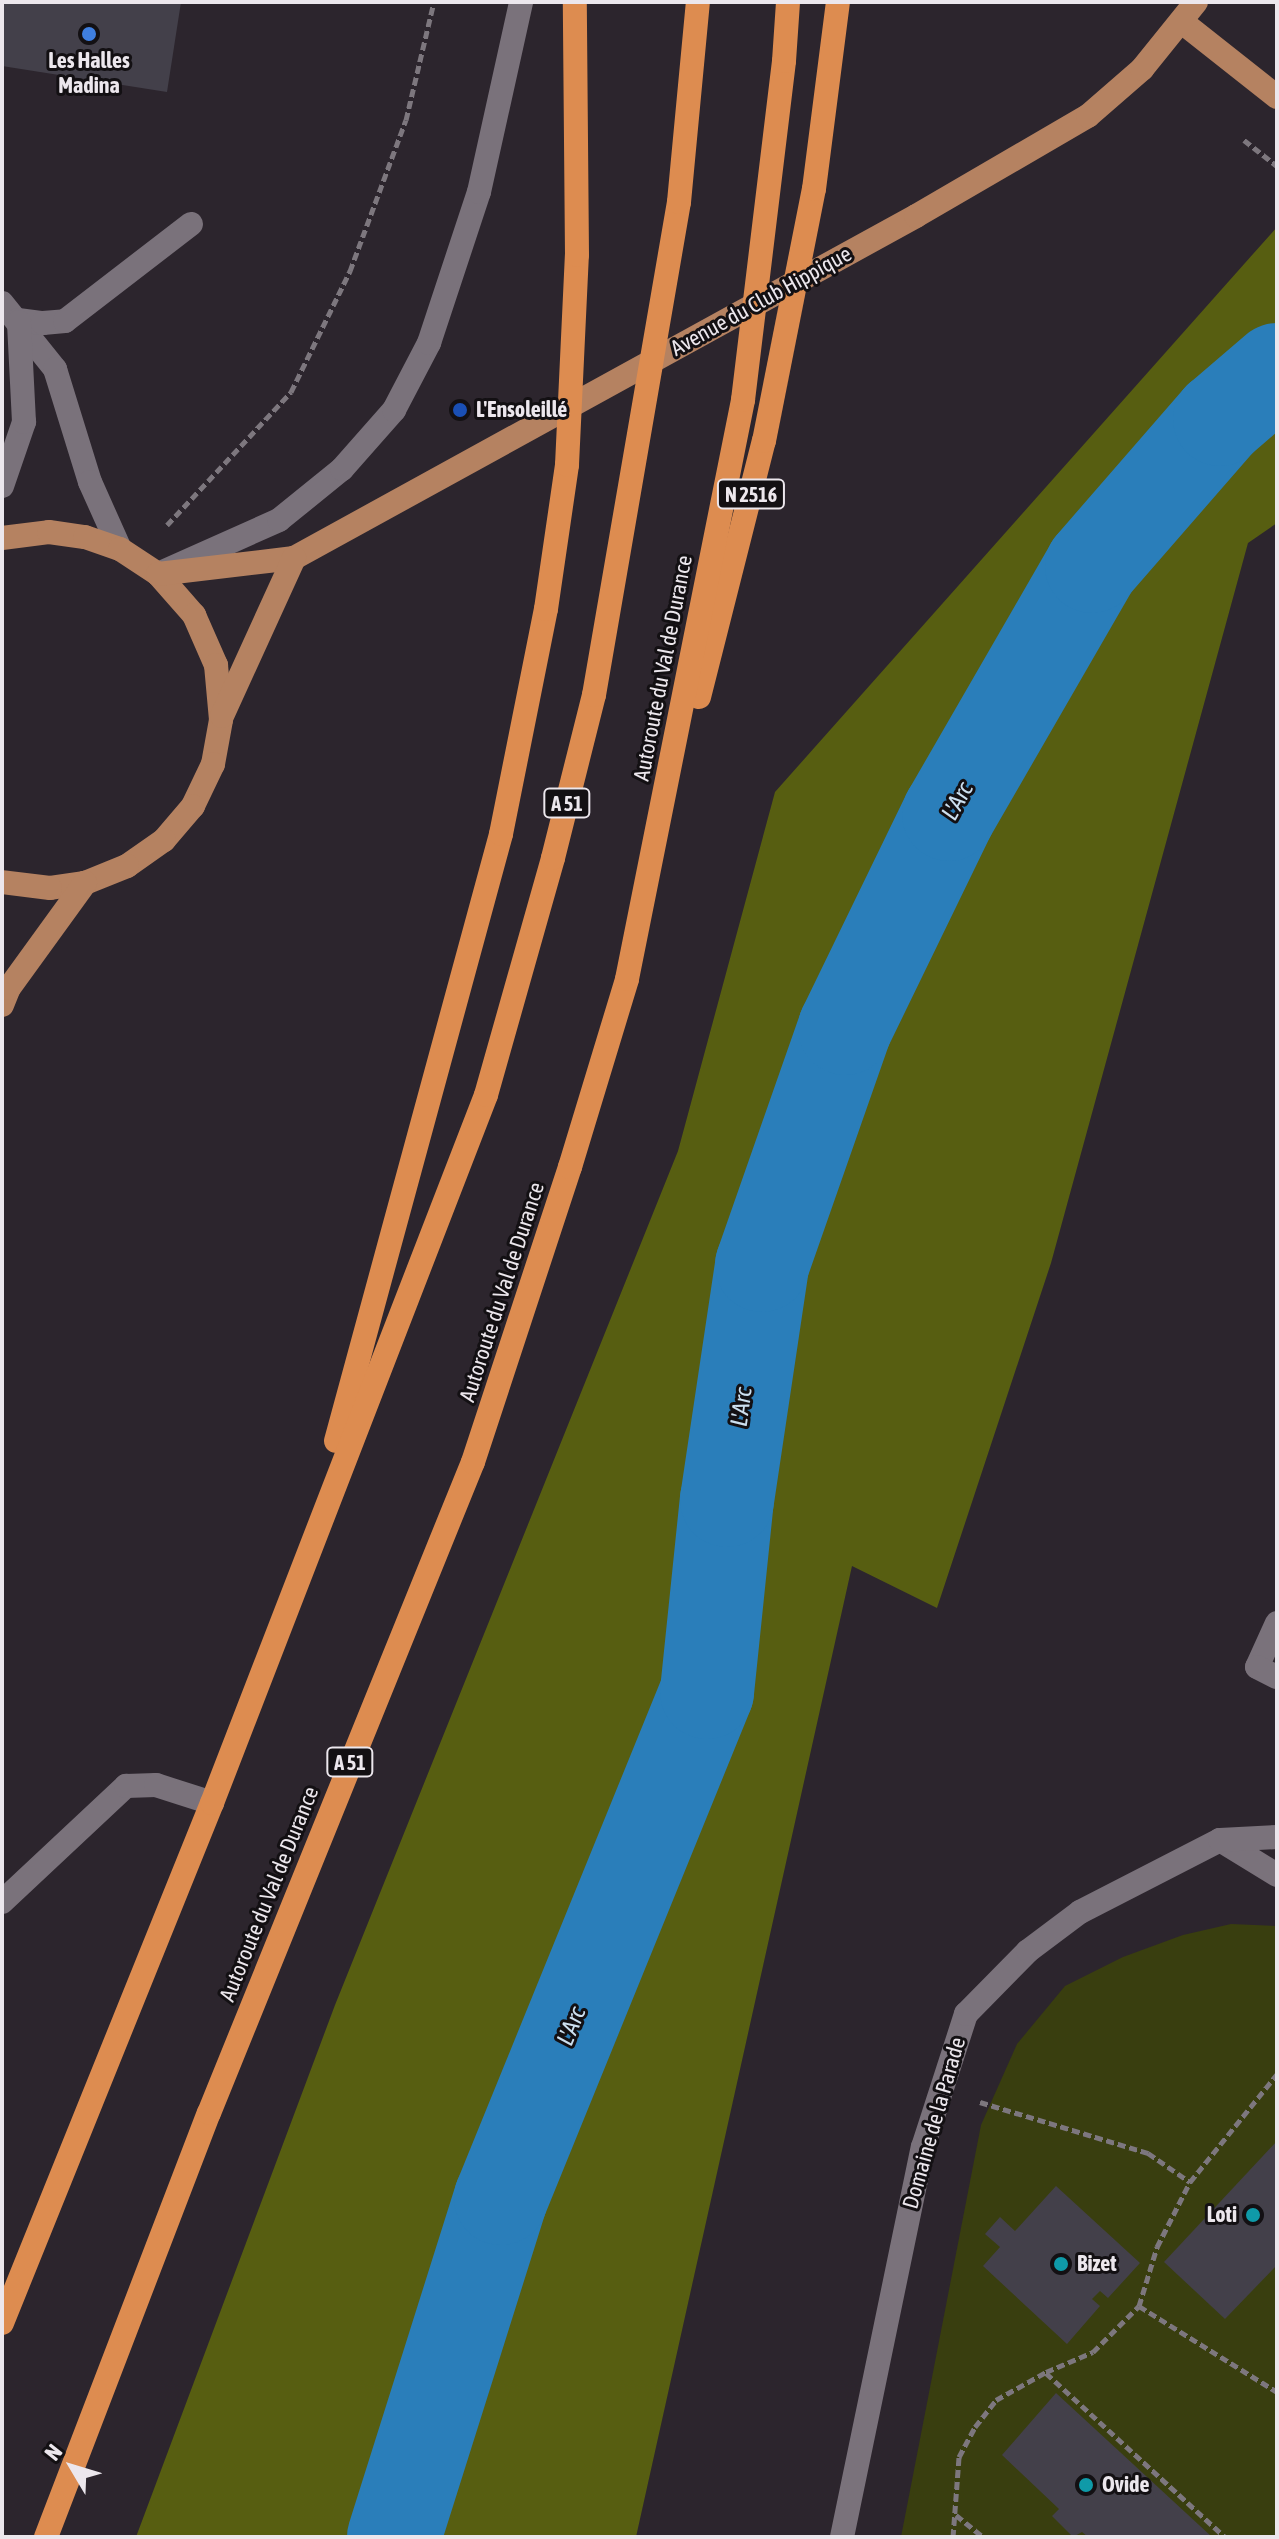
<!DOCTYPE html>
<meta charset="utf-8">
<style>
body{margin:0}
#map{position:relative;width:1279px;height:2539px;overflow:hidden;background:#2c252d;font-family:"Asap Condensed",sans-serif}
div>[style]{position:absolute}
.green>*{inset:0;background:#393e0f}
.forest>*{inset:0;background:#575e11}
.river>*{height:94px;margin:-47px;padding:0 47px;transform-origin:47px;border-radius:47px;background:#2a7eba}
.building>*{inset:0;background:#43404a}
.path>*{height:5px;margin-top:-2.5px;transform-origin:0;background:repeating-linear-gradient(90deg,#7d777e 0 8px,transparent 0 12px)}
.minor>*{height:24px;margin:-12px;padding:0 12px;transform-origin:12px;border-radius:12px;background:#7a727b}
.major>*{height:24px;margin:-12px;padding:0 12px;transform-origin:12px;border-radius:12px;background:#b58261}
.highway>*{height:24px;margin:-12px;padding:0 12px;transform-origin:12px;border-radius:12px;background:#dd8c50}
.dots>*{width:22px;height:22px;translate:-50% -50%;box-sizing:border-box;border:4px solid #131013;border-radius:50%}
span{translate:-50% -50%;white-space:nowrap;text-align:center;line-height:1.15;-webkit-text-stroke:6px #131013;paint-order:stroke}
.shield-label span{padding:2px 6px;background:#131013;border:2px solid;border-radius:6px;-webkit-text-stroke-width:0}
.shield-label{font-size:20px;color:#ece7ed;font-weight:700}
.poi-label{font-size:22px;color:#ece7ed;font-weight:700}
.left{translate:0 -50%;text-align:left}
.right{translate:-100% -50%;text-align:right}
.street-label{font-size:22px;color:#ece7ed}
.water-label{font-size:24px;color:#cde0f0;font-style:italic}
.frame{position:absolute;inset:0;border:4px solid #ece7ed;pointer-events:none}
.north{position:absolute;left:32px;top:2427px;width:80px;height:80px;-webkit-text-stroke:6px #131013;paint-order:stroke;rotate:308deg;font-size:22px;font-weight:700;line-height:32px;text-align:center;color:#ece7ed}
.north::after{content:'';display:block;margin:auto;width:28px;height:36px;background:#ece7ed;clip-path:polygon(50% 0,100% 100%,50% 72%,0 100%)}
</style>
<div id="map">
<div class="green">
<i style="clip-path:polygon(1231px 1924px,1277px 1926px,1277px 2537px,901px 2537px,981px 2125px,1017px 2044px,1065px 1986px,1123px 1957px,1183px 1935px)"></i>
</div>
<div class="forest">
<i style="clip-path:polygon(1277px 227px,1277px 523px,1248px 543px,1051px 1263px,937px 1608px,852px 1566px,636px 2537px,136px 2537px,335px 2005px,678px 1151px,775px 792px)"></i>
</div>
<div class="river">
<i style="left:394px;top:2537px;width:355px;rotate:-72.5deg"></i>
<i style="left:501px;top:2198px;width:546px;rotate:-67.85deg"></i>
<i style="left:707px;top:1692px;width:193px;rotate:-84.1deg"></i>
<i style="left:727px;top:1500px;width:238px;rotate:-81.5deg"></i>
<i style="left:762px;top:1265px;width:251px;rotate:-70.7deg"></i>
<i style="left:845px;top:1028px;width:238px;rotate:-64.1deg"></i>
<i style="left:949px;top:814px;width:286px;rotate:-60deg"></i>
<i style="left:1092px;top:566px;width:195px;rotate:-49deg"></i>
<i style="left:1220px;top:419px;width:75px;rotate:-40.7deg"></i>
</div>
<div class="building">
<i style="clip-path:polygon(2px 2px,181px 2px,167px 92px,2px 66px)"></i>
<i style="clip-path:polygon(1277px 2141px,1277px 2265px,1225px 2319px,1164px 2262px)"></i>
<i style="clip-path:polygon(1056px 2186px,1140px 2263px,1108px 2298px,1100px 2291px,1092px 2299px,1100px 2306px,1067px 2344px,983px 2266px,1000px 2247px,985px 2234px,1000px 2217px,1015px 2231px)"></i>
<i style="clip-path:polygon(1056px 2393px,1120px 2452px,1212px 2537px,1088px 2537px,1082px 2532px,1073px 2537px,1052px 2516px,1059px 2509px,1002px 2455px)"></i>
</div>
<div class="path">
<i style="left:1244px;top:140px;width:42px;rotate:38.2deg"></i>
<i style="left:167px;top:525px;width:182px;rotate:-47deg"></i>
<i style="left:291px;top:392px;width:135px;rotate:-64deg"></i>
<i style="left:350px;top:271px;width:161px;rotate:-69.7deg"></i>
<i style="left:406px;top:120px;width:121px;rotate:-76.7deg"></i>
<i style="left:980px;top:2102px;width:176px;rotate:16.9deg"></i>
<i style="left:1148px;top:2153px;width:51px;rotate:34.6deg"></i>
<i style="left:1139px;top:2306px;width:163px;rotate:31.9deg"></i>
<i style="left:1046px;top:2373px;width:243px;rotate:42.5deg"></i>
<i style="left:956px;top:2515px;width:35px;rotate:39deg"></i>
<i style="left:953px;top:2537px;width:80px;rotate:-85.7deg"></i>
<i style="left:959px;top:2457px;width:34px;rotate:-62deg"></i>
<i style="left:975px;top:2427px;width:34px;rotate:-52deg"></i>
<i style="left:996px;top:2400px;width:57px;rotate:-29.2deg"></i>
<i style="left:1046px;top:2372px;width:51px;rotate:-23.1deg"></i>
<i style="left:1093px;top:2352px;width:65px;rotate:-45deg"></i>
<i style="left:1139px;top:2306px;width:62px;rotate:-73deg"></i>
<i style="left:1157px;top:2247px;width:73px;rotate:-63.1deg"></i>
<i style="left:1190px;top:2182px;width:139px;rotate:-51.1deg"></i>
</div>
<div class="minor">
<i style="left:2px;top:303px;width:85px;rotate:51.2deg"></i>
<i style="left:55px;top:369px;width:118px;rotate:72.8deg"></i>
<i style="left:90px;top:482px;width:73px;rotate:65.9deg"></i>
<i style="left:18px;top:320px;width:25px;rotate:7deg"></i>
<i style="left:43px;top:323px;width:22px;rotate:-5deg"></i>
<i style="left:65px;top:321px;width:159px;rotate:-37.6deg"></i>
<i style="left:2px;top:486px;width:68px;rotate:-71deg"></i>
<i style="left:24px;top:422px;width:100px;rotate:-92.9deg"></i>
<i style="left:165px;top:571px;width:125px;rotate:-24.1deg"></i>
<i style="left:279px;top:520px;width:81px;rotate:-39deg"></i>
<i style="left:342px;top:469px;width:79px;rotate:-48.6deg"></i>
<i style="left:394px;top:410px;width:76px;rotate:-62.4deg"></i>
<i style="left:429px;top:343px;width:159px;rotate:-71.7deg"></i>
<i style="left:479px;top:192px;width:195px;rotate:-77.5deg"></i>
<i style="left:1277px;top:1623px;width:48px;rotate:114.4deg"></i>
<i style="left:1257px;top:1667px;width:22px;rotate:27deg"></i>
<i style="left:1220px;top:1840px;width:67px;rotate:31.6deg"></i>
<i style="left:2px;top:1902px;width:170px;rotate:-43.1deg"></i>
<i style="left:126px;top:1786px;width:30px;rotate:-2deg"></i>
<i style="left:156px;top:1785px;width:59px;rotate:17.8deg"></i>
<i style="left:842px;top:2537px;width:398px;rotate:-78.3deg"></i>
<i style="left:923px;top:2147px;width:140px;rotate:-72.1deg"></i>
<i style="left:966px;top:2014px;width:88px;rotate:-45.5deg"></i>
<i style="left:1028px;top:1951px;width:65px;rotate:-36.9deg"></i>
<i style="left:1080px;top:1912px;width:157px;rotate:-27.2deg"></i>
<i style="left:1220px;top:1840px;width:57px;rotate:-3deg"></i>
</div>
<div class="major">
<i style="left:1182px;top:22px;width:121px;rotate:38.3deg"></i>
<i style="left:2px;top:538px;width:47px;rotate:-7.3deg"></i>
<i style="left:49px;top:532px;width:36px;rotate:8deg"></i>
<i style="left:85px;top:537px;width:37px;rotate:19deg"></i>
<i style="left:120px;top:549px;width:45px;rotate:33.3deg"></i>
<i style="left:158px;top:574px;width:55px;rotate:48.7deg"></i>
<i style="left:194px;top:615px;width:55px;rotate:66.3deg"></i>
<i style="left:216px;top:665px;width:55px;rotate:84.8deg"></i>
<i style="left:221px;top:720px;width:45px;rotate:100.3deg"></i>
<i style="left:213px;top:764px;width:47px;rotate:115.5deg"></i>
<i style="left:193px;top:806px;width:45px;rotate:130.5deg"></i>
<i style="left:164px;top:840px;width:45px;rotate:144.9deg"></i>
<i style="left:127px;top:866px;width:45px;rotate:158deg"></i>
<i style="left:85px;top:883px;width:35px;rotate:172deg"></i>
<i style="left:50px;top:888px;width:48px;rotate:-172.9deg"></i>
<i style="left:158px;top:574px;width:137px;rotate:-6.7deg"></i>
<i style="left:294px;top:558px;width:710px;rotate:-28.8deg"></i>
<i style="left:916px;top:216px;width:199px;rotate:-30.2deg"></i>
<i style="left:1088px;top:116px;width:72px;rotate:-41deg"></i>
<i style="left:1142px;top:69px;width:86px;rotate:-51.1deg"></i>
<i style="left:222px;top:716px;width:174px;rotate:-65.5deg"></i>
<i style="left:2px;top:1005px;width:18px;rotate:-68deg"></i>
<i style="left:9px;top:988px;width:130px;rotate:-54.1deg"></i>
</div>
<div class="highway">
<i style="left:699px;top:697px;width:264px;rotate:-75.8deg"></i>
<i style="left:764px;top:441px;width:257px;rotate:-78.8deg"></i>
<i style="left:814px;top:189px;width:189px;rotate:-82.7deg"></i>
<i style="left:336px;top:1441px;width:629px;rotate:-74.79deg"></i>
<i style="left:501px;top:834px;width:229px;rotate:-78.7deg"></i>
<i style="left:546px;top:609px;width:146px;rotate:-81.7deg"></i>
<i style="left:567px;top:465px;width:210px;rotate:-87.3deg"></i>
<i style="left:577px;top:255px;width:253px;rotate:-90.5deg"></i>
<i style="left:2px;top:2323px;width:561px;rotate:-68.01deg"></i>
<i style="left:212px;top:1803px;width:759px;rotate:-68.84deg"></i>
<i style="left:486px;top:1095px;width:246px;rotate:-74.2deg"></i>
<i style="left:553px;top:858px;width:168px;rotate:-75.9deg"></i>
<i style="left:594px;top:695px;width:500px;rotate:-80.22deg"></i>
<i style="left:679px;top:202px;width:201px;rotate:-84.6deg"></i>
<i style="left:46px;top:2537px;width:454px;rotate:-69deg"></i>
<i style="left:209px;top:2113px;width:702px;rotate:-67.93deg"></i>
<i style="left:473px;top:1462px;width:311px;rotate:-71.8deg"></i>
<i style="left:570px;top:1167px;width:196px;rotate:-73.1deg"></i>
<i style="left:627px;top:979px;width:591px;rotate:-78.67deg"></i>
<i style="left:743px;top:400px;width:341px;rotate:-83.1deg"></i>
<i style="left:784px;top:61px;width:59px;rotate:-86.1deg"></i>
</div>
<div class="dots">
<i style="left:89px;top:34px;background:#3f7fe0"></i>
<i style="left:460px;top:410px;background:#1a4fb4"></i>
<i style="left:1253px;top:2215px;background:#0f9aa8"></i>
<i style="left:1061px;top:2264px;background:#0f9aa8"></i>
<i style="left:1086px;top:2485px;background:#0f9aa8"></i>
</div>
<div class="shield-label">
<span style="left:751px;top:494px">N 2516</span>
<span style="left:567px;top:803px">A 51</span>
<span style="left:350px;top:1762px">A 51</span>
</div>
<div class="poi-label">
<span style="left:89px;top:73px">Les Halles<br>Madina</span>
<span class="left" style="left:476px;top:410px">L'Ensoleillé</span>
<span class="right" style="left:1237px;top:2215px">Loti</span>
<span class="left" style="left:1077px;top:2264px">Bizet</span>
<span class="left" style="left:1102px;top:2485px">Ovide</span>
</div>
<div class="street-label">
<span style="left:761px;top:301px;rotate:-29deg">Avenue du Club Hippique</span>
<span style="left:663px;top:668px;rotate:-79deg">Autoroute du Val de Durance</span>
<span style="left:502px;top:1292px;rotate:-72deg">Autoroute du Val de Durance</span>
<span style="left:269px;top:1894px;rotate:-68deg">Autoroute du Val de Durance</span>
<span style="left:934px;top:2123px;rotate:-74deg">Domaine de la Parade</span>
</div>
<div class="water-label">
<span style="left:957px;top:801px;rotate:-61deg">L'Arc</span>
<span style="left:741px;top:1407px;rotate:-82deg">L'Arc</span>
<span style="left:571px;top:2026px;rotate:-68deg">L'Arc</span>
</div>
<div class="frame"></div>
<div class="north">N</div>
</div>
